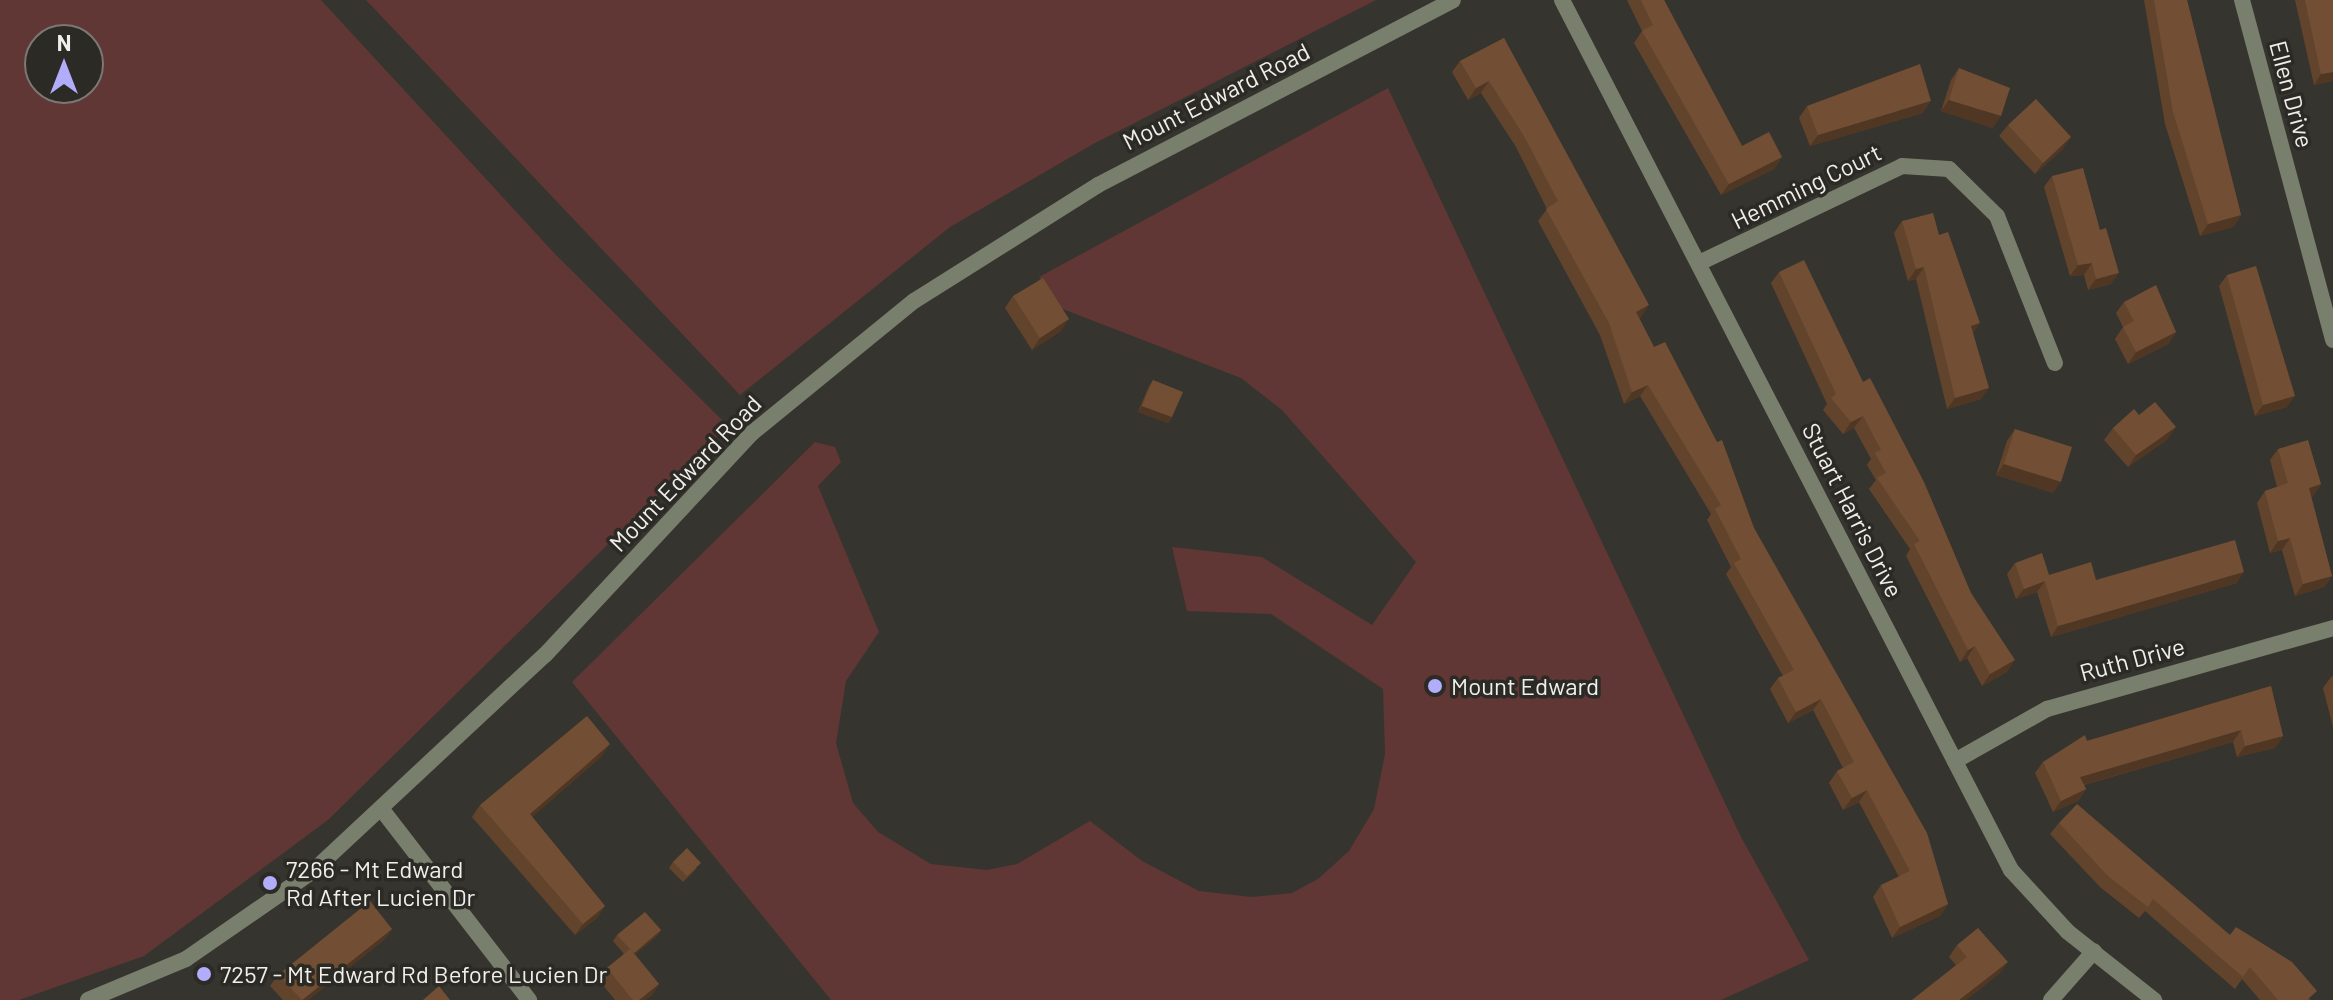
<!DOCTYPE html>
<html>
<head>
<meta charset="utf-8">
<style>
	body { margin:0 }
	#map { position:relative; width:2333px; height:1000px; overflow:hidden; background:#36342e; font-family:Barlow,sans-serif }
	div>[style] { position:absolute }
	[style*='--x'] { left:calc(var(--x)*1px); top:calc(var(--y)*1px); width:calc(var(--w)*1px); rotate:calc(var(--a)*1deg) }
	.green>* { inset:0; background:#603735 }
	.minor>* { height:16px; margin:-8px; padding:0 8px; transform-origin:8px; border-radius:8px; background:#797f6d }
	.tertiary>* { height:16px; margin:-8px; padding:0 8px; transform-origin:8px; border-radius:8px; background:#797f6d }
	.wall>* { inset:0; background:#62442d }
	.shaded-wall>* { inset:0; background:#503724 }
	.building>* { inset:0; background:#724f34 }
	.dots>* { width:22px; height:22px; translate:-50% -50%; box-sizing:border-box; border:4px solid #2b2a25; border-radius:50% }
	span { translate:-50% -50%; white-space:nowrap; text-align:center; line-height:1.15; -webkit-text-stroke:7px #2b2a25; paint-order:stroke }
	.street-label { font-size:24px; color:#f0efec }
	.poi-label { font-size:24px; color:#f0efec }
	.left { translate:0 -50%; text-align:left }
	.north { position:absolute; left:24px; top:24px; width:80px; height:80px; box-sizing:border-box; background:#2b2a25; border:2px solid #7a7975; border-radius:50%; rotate:0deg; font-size:22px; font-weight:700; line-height:32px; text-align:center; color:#f0efec }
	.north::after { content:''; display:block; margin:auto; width:28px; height:36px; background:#b1adfa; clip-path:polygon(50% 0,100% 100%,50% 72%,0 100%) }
</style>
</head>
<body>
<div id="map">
	<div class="green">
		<i style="clip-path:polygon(evenodd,0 0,321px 0,556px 255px,728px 426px,328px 820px,144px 956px,19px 1000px,0 1000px,0 0,40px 40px,88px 40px,88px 88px,40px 88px,40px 40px)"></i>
		<i style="clip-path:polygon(366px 0,1376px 0,1095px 143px,950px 227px,740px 395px)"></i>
		<i style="clip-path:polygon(1388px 88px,1740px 835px,1809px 960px,1721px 1000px,831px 1000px,572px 682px,806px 451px,815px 442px,835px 447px,841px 462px,818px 486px,879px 632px,846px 681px,836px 743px,853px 803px,878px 832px,931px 864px,987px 870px,1017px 864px,1090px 821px,1142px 861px,1199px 891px,1251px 897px,1292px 893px,1318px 879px,1349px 851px,1374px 809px,1385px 754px,1383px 689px,1271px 614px,1187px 611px,1172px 547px,1262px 557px,1372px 625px,1416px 562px,1282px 410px,1241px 378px,1055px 306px,1039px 277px)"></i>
	</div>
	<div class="minor">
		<i style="--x:1562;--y:0;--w:979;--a:62.7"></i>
		<i style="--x:2011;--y:870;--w:84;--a:47.4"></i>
		<i style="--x:2068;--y:932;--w:110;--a:38.3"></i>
		<i style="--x:2242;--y:0;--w:352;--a:75"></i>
		<i style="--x:1699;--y:263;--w:225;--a:-25.5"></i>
		<i style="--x:1902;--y:166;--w:47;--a:3.7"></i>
		<i style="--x:1949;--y:169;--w:67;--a:44.4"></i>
		<i style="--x:1997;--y:216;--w:158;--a:68.5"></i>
		<i style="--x:1955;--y:761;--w:106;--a:-29.5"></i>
		<i style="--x:2047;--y:709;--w:297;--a:-15.8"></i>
		<i style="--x:2051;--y:1000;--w:65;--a:-48.7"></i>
	</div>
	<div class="tertiary">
		<i style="--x:383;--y:811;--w:239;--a:52.3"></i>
		<i style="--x:88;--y:1000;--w:106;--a:-22.7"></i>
		<i style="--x:186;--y:959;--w:155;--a:-34.7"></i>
		<i style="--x:313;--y:871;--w:317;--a:-43"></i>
		<i style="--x:545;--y:655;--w:304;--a:-47"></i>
		<i style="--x:752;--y:433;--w:209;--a:-39.2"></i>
		<i style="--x:914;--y:301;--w:218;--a:-32.2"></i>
		<i style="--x:1098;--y:185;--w:400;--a:-27.5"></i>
	</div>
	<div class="wall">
		<i style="clip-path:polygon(1627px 0,1664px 0,1742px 146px,1782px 157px,1774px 169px,1721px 195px,1634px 43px,1642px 31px)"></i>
		<i style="clip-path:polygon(2144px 0,2187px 0,2241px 215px,2233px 227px,2200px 236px,2165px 124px)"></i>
		<i style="clip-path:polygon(2295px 0,2333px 0,2333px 81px,2314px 85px)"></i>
		<i style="clip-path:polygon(1504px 38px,1641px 317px,1639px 318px,1654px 347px,1754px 528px,1948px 904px,1940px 916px,1892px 938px,1873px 897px,1881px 885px,1899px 877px,1859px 802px,1843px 810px,1829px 783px,1837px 771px,1843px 768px,1813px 710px,1788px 723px,1770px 689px,1778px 678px,1783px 676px,1726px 574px,1731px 567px,1707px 520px,1711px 514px,1640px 396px,1624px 404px,1600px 335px,1538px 221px,1547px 209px,1516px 147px,1481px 93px,1468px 100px,1452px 72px,1460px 61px)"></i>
		<i style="clip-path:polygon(1959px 68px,1993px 128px,1941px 111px,1951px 80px)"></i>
		<i style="clip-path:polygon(1807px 106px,1923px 113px,1810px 146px,1799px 118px)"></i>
		<i style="clip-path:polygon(2008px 125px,2063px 149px,2035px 174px,1999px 136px)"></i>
		<i style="clip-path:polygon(2052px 176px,2111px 284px,2088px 290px,2084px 275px,2070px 276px,2044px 187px)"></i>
		<i style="clip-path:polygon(1902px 221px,1939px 235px,1973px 333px,1981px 399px,1947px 409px,1916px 279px,1908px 281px,1894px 233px)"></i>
		<i style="clip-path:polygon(1779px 272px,1863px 382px,1971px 593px,2007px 672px,1982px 686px,1967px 658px,1960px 662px,1906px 556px,1910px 549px,1869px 489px,1876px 480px,1867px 465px,1871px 459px,1854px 428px,1843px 434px,1823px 410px,1827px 404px,1771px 283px)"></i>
		<i style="clip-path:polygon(2227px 275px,2287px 407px,2255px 416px,2219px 286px)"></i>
		<i style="clip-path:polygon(1013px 296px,1061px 331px,1032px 350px,1005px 308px)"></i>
		<i style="clip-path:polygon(2124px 302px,2176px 332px,2168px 344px,2128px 364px,2115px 339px,2123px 327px,2116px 313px)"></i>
		<i style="clip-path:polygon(1153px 380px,1172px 417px,1168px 423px,1138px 412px,1149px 386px)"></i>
		<i style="clip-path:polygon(2139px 415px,2168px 439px,2128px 467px,2104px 440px,2113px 428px)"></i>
		<i style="clip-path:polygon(2015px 429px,2053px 493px,1996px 475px,2007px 441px)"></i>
		<i style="clip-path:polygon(2278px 449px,2321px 484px,2313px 496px,2311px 497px,2332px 576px,2324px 587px,2295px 596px,2282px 550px,2270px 553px,2257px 503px,2265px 491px,2277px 487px,2270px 460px)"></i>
		<i style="clip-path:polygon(2015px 563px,2049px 575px,2096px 580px,2237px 583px,2051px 637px,2037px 592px,2016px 599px,2007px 574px)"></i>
		<i style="clip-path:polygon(2333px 676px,2333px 727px,2323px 688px,2331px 677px)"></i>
		<i style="clip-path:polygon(2271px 686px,2283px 736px,2275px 748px,2237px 757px,2233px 742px,2084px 785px,2086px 789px,2078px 801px,2053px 812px,2035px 773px,2043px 762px,2087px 741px)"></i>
		<i style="clip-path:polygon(602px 756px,532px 817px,605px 906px,597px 918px,575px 935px,472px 817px,480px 805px)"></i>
		<i style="clip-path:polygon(2059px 823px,2230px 935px,2311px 1000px,2260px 1000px,2242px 979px,2235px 989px,2145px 911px,2139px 918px,2100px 887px,2050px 834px)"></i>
		<i style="clip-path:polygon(673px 862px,697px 868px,683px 882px,669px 868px)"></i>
		<i style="clip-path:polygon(392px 929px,384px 940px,308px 1000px,283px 1000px,270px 986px,278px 975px)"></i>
		<i style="clip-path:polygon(661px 930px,657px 936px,635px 954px,659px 984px,651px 996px,645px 1000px,615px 1000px,599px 980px,607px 968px,624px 954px,613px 941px,617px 935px)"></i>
		<i style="clip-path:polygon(1957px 945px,2000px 973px,1966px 1000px,1912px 1000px,1956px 965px,1949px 957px)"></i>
	</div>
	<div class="shaded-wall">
		<i style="clip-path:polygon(2333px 72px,2333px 81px,2314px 85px,2321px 74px)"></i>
		<i style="clip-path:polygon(1489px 81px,1481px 93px,1468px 100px,1476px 88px)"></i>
		<i style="clip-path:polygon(1949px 100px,2001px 116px,1993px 128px,1941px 111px)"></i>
		<i style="clip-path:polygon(1931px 101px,1923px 113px,1810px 146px,1818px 135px)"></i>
		<i style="clip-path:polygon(2071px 137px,2063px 149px,2035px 174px,2043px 163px)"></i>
		<i style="clip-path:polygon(1782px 157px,1774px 169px,1721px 195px,1729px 184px)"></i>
		<i style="clip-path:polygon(2241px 215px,2233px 227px,2200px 236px,2208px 224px)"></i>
		<i style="clip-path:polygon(2092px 263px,2084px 275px,2070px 276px,2078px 265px)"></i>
		<i style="clip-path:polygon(1924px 267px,1916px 279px,1908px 281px,1916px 269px)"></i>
		<i style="clip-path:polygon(2119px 273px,2111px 284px,2088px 290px,2096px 279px)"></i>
		<i style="clip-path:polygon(1649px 305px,1641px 317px,1628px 323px,1636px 312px)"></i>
		<i style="clip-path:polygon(1069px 319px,1061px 331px,1032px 350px,1040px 338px)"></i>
		<i style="clip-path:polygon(1980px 323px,1972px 335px,1971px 326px)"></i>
		<i style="clip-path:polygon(2176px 332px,2168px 344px,2128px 364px,2136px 352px)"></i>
		<i style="clip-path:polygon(1648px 385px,1640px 396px,1624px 404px,1632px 392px)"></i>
		<i style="clip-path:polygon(1989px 388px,1981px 399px,1947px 409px,1955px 398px)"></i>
		<i style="clip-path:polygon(2295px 396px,2287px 407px,2255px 416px,2263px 405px)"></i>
		<i style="clip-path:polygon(1142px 406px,1172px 417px,1168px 423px,1138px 412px)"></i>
		<i style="clip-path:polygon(1863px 416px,1854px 428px,1843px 434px,1851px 422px)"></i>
		<i style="clip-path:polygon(2176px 427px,2168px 439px,2128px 467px,2136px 455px)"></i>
		<i style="clip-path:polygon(2004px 464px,2061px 482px,2053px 493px,1996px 475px)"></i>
		<i style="clip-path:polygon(2321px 484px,2313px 496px,2301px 500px,2309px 488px)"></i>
		<i style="clip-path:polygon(2290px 538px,2282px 550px,2270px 553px,2278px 541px)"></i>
		<i style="clip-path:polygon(2244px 572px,2237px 583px,2051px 637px,2058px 626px)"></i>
		<i style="clip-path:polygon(2332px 576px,2324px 587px,2295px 596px,2303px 584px)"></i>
		<i style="clip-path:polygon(2045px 581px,2037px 592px,2016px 599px,2024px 589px)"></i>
		<i style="clip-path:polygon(1975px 646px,1967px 658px,1960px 662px,1968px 650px)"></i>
		<i style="clip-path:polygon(2015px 660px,2007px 672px,1982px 686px,1990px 674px)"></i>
		<i style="clip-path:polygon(1821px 699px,1813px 710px,1788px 723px,1796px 712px)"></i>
		<i style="clip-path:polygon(2241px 730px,2233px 742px,2072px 788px,2080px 777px)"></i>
		<i style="clip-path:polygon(2283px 736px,2275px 748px,2237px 757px,2245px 746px)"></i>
		<i style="clip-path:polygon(610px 744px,602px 756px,522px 826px,530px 814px)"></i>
		<i style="clip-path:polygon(2086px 789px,2078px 801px,2053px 812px,2061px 801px)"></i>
		<i style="clip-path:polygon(1867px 790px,1859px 802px,1843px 810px,1852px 798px)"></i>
		<i style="clip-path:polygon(1948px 904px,1940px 916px,1892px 938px,1900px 927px)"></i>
		<i style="clip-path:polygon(605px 906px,597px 918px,575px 935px,583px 924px)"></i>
		<i style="clip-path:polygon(392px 929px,384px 940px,308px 1000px,302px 1000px)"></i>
		<i style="clip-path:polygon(661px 930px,657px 936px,629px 960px,633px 954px)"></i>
		<i style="clip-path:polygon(2008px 962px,2000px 973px,1966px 1000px,1959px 1000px)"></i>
		<i style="clip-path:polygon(659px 984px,651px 996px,645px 1000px,639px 1000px)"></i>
	</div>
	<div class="building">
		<i style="clip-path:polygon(1641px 0,1664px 0,1742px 146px,1769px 132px,1782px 157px,1729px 184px,1642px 31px,1653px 25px)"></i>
		<i style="clip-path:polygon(2154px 0,2187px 0,2241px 215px,2208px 224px,2173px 112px)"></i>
		<i style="clip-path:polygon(2305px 0,2333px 0,2333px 72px,2321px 74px)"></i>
		<i style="clip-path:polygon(1504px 38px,1649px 305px,1636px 312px,1654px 347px,1665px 342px,1717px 442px,1722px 440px,1754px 528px,1927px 833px,1948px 904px,1900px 927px,1881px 885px,1910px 871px,1867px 790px,1852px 798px,1837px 771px,1854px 762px,1821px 699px,1796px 712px,1778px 678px,1794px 670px,1734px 563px,1741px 559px,1715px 509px,1721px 505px,1648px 385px,1632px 392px,1609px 323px,1546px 209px,1558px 201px,1524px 136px,1489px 81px,1476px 88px,1460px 61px)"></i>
		<i style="clip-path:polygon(1920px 64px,1931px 101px,1818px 135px,1807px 106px)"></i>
		<i style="clip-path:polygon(1959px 68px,2010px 88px,2001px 116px,1949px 100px)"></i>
		<i style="clip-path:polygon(2036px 99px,2071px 137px,2043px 163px,2008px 125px)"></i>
		<i style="clip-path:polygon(2083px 168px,2100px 230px,2106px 228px,2119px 273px,2096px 279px,2092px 263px,2078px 265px,2052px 176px)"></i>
		<i style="clip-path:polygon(1933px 213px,1939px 235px,1948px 232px,1980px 323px,1971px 326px,1989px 388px,1955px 398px,1924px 267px,1916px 269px,1902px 221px)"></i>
		<i style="clip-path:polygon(1804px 260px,1863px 382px,1870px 378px,1924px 482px,1971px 593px,2015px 660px,1990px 674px,1975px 646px,1968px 650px,1914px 544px,1920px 541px,1877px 478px,1886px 473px,1875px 453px,1881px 450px,1863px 416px,1851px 422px,1831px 398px,1836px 394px,1779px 272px)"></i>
		<i style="clip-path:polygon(2256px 266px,2295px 396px,2263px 405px,2227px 275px)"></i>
		<i style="clip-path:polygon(1043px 278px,1069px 319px,1040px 338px,1013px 296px)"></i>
		<i style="clip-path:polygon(2156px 285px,2176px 332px,2136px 352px,2123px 327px,2134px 321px,2124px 302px)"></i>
		<i style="clip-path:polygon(1153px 380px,1183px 392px,1172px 417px,1142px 406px)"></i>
		<i style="clip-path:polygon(2155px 402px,2176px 427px,2136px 455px,2113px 428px,2134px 409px,2139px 415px)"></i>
		<i style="clip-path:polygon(2015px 429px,2072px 447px,2061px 482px,2004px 464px)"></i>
		<i style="clip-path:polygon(2308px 440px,2321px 484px,2309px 488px,2332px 576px,2303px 584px,2290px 538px,2278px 541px,2265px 491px,2288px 483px,2278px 449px)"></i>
		<i style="clip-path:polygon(2235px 540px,2244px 572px,2058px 626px,2045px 581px,2024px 589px,2015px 563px,2042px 553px,2049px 575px,2091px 562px,2096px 580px)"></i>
		<i style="clip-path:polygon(2271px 686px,2283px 736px,2245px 746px,2241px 730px,2080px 777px,2086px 789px,2061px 801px,2043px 762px,2085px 735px,2087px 741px)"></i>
		<i style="clip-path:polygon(587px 716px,610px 744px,530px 814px,605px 906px,583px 924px,480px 805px)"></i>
		<i style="clip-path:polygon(2077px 804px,2230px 935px,2236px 927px,2292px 962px,2317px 991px,2307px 1000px,2278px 1000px,2250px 967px,2243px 977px,2153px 899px,2148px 907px,2108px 876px,2059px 823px)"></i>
		<i style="clip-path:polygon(687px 848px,701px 863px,687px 876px,673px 862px)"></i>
		<i style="clip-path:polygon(370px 901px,392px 929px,302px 1000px,278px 975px)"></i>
		<i style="clip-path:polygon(645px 912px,661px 930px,634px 953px,617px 935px)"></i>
		<i style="clip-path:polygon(1978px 928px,2008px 962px,1959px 1000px,1912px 1000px,1967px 957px,1957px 945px)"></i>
		<i style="clip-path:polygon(630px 949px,659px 984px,639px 1000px,633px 1000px,607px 968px)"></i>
		<i style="clip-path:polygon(439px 986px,450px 1000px,423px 1000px)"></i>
	</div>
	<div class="dots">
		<i style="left:1435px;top:686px;background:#b1adfa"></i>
		<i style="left:270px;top:883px;background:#b1adfa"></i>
		<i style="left:204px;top:974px;background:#b1adfa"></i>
	</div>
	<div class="street-label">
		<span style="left:2292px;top:94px;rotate:75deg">Ellen Drive</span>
		<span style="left:1216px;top:96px;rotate:-27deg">Mount Edward Road</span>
		<span style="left:1806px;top:186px;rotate:-26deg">Hemming Court</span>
		<span style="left:685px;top:473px;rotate:-46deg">Mount Edward Road</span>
		<span style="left:1853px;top:510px;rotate:63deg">Stuart Harris Drive</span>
		<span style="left:2132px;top:659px;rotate:-15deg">Ruth Drive</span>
	</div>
	<div class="poi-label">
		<span class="left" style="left:1451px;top:686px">Mount Edward</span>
		<span class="left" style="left:286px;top:883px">7266 - Mt Edward<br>Rd After Lucien Dr</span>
		<span class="left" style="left:220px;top:974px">7257 - Mt Edward Rd Before Lucien Dr</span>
	</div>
	<div class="north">N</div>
</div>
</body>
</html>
